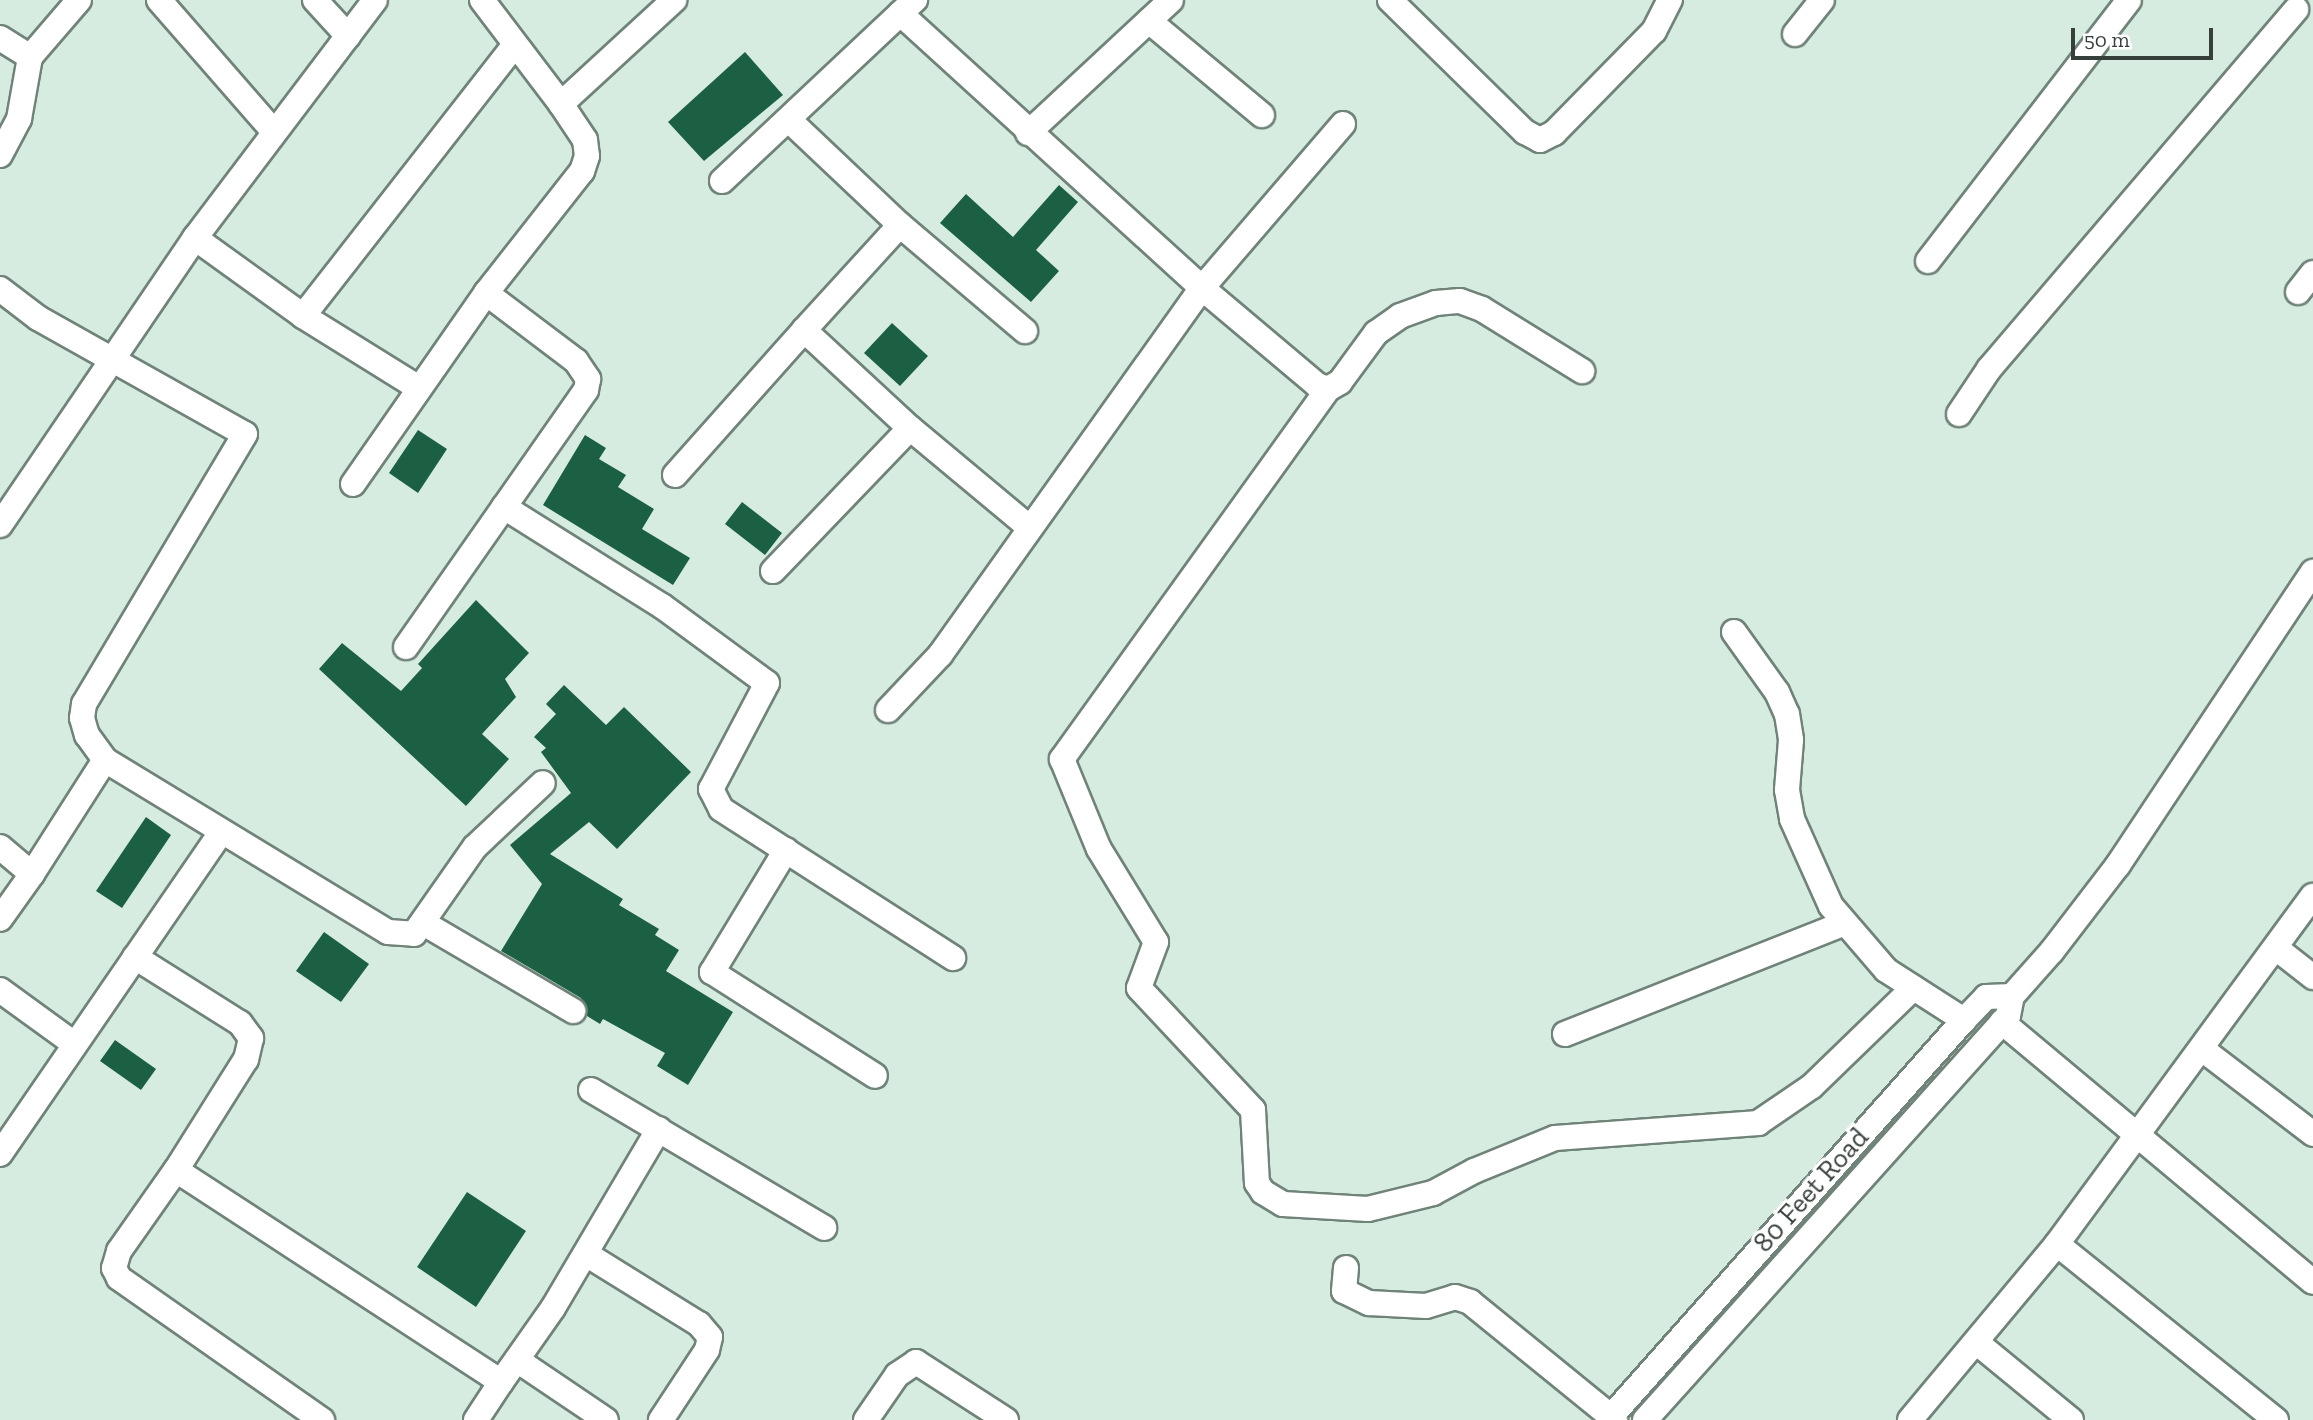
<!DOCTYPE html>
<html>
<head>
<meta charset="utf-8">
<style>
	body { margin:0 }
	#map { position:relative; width:2313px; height:1420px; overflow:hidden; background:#d7ece1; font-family:"Zilla Slab",serif }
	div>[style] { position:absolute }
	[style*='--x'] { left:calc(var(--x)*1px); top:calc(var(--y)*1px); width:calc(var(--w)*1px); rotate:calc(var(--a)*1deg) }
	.building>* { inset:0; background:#1c6044 }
	.roads { filter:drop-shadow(2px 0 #708379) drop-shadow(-2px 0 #708379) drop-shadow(0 2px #708379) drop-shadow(0 -2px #708379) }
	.minor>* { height:24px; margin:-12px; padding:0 12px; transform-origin:12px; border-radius:12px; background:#fff }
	span { translate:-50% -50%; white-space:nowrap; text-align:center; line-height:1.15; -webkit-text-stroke:7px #fff; paint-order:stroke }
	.street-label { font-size:28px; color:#363f3a }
	.scale { position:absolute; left:2071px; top:28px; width:142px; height:32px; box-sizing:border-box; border:4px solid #363f3a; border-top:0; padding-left:9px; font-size:21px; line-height:24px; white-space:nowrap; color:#363f3a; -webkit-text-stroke:5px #fff; paint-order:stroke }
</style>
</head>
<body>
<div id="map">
	<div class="building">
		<i style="clip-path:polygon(745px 52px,783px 95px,704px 161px,668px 122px)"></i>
		<i style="clip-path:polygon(1059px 185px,1078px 202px,1036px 250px,1059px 271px,1031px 302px,940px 223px,966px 194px,1013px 237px)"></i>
		<i style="clip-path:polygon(892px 323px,928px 356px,900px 386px,864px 353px)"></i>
		<i style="clip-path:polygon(418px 430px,447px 449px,418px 493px,389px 473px)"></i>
		<i style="clip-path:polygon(585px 435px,606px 448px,599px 459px,626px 475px,618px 487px,654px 509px,642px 529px,690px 558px,673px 585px,543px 505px)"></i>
		<i style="clip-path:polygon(742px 502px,782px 533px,765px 555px,725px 524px)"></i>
		<i style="clip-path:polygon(476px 600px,529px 653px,505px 679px,516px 697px,482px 734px,509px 759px,466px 806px,319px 669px,342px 643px,401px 691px,422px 668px,418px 664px)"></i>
		<i style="clip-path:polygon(564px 685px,606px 725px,624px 707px,691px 772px,617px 849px,589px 822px,550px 854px,623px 899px,619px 905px,659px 929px,655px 935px,679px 950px,666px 971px,733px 1012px,688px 1085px,657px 1066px,665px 1053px,603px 1019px,600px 1024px,587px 1016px,581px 998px,501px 951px,542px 884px,510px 845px,571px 793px,541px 752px,546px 748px,534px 737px,556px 714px,546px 704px)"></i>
		<i style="clip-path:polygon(146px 817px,171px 835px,122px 908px,96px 891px)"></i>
		<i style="clip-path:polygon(324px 932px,369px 964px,341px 1002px,296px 971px)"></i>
		<i style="clip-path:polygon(115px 1040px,156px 1069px,141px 1090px,100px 1061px)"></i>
		<i style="clip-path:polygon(467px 1192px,526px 1231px,476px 1307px,417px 1267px)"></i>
	</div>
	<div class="roads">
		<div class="minor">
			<i style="--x:159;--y:0;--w:175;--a:48.9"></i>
			<i style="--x:315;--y:0;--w:49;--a:47.5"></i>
			<i style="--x:482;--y:0;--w:131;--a:52.8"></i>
			<i style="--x:561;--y:104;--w:43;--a:56.3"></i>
			<i style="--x:585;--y:140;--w:16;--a:83"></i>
			<i style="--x:587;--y:156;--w:16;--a:108"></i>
			<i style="--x:582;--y:171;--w:155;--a:128.2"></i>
			<i style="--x:486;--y:293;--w:113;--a:37.1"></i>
			<i style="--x:576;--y:361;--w:22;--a:56"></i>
			<i style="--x:588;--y:379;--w:11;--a:100"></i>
			<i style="--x:586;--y:390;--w:143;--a:125"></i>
			<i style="--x:504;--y:507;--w:186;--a:32.1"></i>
			<i style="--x:662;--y:606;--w:130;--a:36.3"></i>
			<i style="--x:767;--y:683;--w:120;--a:117.8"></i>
			<i style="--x:711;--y:789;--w:22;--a:63"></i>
			<i style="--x:721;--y:809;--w:276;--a:32.7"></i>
			<i style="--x:1390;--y:0;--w:189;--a:44.4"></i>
			<i style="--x:1525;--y:132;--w:17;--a:28"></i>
			<i style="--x:1540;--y:140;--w:16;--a:-27"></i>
			<i style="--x:1554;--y:133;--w:143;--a:-45.6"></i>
			<i style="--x:1654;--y:31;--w:35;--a:-63"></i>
			<i style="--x:1149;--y:21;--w:147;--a:39.8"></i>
			<i style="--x:1795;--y:34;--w:43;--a:-51.5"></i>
			<i style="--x:0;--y:38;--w:36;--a:32"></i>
			<i style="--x:561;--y:104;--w:154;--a:-42.6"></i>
			<i style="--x:789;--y:120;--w:153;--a:43.4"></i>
			<i style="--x:900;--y:225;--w:142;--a:132.4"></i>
			<i style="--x:804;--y:330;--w:144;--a:42.8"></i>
			<i style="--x:910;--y:428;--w:156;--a:39.8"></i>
			<i style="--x:1343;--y:124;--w:216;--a:130.7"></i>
			<i style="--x:1202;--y:288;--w:150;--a:40.1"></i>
			<i style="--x:1317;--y:385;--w:12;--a:20"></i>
			<i style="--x:1328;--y:389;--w:14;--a:-30"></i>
			<i style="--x:1340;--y:382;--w:61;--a:-53.7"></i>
			<i style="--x:1376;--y:333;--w:29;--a:-35"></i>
			<i style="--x:1400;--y:316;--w:38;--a:-20"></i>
			<i style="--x:1436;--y:303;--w:24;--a:-5"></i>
			<i style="--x:1460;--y:301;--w:23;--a:20"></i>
			<i style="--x:1482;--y:309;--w:118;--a:31.8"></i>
			<i style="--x:1028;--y:133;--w:195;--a:-42.9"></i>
			<i style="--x:0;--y:155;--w:41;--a:-62.2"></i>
			<i style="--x:19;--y:119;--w:63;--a:-79.9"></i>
			<i style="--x:30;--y:57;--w:75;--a:-49.3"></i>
			<i style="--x:722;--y:181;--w:265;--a:-43.2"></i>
			<i style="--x:900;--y:225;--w:164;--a:40.3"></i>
			<i style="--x:195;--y:238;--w:133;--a:35.8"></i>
			<i style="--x:303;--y:316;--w:134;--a:31.9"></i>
			<i style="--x:1928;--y:261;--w:329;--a:-52.4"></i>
			<i style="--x:0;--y:289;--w:48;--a:37.3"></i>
			<i style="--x:38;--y:318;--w:237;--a:29.3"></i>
			<i style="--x:245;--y:434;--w:314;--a:120.8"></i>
			<i style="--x:84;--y:704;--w:14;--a:98"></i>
			<i style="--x:82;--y:718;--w:18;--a:74"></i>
			<i style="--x:87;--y:735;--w:31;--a:54"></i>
			<i style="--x:2298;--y:292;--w:24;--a:-52"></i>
			<i style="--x:303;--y:316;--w:344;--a:-52"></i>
			<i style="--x:1328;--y:389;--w:456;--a:125.7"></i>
			<i style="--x:1062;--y:759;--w:97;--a:67.7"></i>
			<i style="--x:1099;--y:849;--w:109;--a:58.5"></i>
			<i style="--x:1156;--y:942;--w:49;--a:110.3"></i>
			<i style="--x:1139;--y:988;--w:167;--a:46.9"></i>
			<i style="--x:1253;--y:1110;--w:73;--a:86.9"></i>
			<i style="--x:1257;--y:1183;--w:11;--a:56"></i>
			<i style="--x:1263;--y:1192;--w:23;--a:31"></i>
			<i style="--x:1283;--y:1204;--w:85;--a:3.4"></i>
			<i style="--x:1368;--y:1209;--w:67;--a:-13.8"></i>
			<i style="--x:1433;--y:1193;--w:47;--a:-28.2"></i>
			<i style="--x:1474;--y:1171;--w:87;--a:-22.2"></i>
			<i style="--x:1555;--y:1138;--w:204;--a:-4.2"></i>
			<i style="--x:1758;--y:1123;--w:65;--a:-34.4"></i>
			<i style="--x:1812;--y:1086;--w:141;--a:-44.1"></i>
			<i style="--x:1959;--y:414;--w:54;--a:-56.3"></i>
			<i style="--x:1989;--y:369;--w:473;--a:-49.5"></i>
			<i style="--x:675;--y:475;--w:194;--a:-48.3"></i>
			<i style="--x:353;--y:484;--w:233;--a:-55.1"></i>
			<i style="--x:0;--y:525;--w:347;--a:-55.8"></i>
			<i style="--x:195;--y:238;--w:298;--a:-52.9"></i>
			<i style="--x:773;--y:571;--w:198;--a:-46.2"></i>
			<i style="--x:1734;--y:632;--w:74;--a:54.4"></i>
			<i style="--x:1777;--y:692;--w:24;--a:66"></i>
			<i style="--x:1787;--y:714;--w:26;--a:81"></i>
			<i style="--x:1791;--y:740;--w:50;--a:94.6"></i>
			<i style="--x:1787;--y:790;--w:29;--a:80"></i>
			<i style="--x:1792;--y:819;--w:95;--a:65.9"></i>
			<i style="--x:1831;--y:906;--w:84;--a:49.3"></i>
			<i style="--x:1886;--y:970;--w:93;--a:32.7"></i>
			<i style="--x:406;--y:647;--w:171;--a:-55"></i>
			<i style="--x:888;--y:710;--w:76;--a:-46.6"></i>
			<i style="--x:940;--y:655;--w:451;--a:-54.5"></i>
			<i style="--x:1202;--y:288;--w:408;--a:-137.7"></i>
			<i style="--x:0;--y:847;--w:42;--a:40.2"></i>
			<i style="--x:32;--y:874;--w:55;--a:125.4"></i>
			<i style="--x:786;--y:850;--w:143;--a:121.2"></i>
			<i style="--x:712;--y:972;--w:193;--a:32.5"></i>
			<i style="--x:32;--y:874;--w:135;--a:-57.4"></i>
			<i style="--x:105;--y:760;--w:331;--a:31.3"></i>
			<i style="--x:388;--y:932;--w:26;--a:4"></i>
			<i style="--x:414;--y:934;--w:106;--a:-55"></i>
			<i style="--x:475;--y:847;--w:93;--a:-43.3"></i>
			<i style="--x:425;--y:924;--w:172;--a:30.4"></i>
			<i style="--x:2276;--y:948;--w:47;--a:38.1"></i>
			<i style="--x:135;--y:957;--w:124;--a:32.2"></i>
			<i style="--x:240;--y:1023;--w:19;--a:54"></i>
			<i style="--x:251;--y:1038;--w:22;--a:103"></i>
			<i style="--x:246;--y:1059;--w:131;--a:122.2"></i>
			<i style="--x:176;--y:1170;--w:388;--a:33.1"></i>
			<i style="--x:501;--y:1382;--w:90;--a:-54.9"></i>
			<i style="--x:553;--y:1308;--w:208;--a:-59.4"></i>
			<i style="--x:0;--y:990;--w:90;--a:36"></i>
			<i style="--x:2002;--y:1022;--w:405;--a:39.9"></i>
			<i style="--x:1565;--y:1034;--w:301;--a:-21.6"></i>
			<i style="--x:2202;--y:1049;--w:140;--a:37.4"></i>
			<i style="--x:591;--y:1090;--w:271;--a:30.6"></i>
			<i style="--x:0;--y:1154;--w:388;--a:-55.5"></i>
			<i style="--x:176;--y:1170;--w:99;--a:125.1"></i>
			<i style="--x:119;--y:1251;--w:18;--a:106"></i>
			<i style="--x:114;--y:1268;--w:11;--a:63"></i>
			<i style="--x:119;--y:1278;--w:248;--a:35"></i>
			<i style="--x:2057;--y:1244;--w:281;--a:38.8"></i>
			<i style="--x:586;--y:1254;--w:133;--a:31.8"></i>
			<i style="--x:699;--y:1324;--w:17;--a:50"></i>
			<i style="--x:710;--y:1337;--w:13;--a:103"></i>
			<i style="--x:707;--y:1350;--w:84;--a:123.3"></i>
			<i style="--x:1346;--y:1268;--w:23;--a:95"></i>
			<i style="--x:1344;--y:1291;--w:28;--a:26"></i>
			<i style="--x:1369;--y:1303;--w:57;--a:3"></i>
			<i style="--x:1426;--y:1306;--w:30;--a:-17"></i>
			<i style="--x:1455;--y:1297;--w:16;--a:18"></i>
			<i style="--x:1470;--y:1302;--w:187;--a:39.1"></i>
			<i style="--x:1976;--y:1342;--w:123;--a:39.4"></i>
			<i style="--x:517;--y:1360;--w:107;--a:34"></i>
			<i style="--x:476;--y:1420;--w:45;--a:-56.7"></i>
			<i style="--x:866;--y:1420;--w:55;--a:-55.4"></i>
			<i style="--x:897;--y:1375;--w:23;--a:-34"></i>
			<i style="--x:916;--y:1362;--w:107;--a:32.8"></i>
			<i style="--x:1608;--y:1420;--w:535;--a:-48.33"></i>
			<i style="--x:1964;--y:1020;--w:32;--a:-46"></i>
			<i style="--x:1986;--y:997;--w:26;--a:-2"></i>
			<i style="--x:2012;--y:996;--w:60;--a:-48.4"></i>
			<i style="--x:2052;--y:951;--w:108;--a:-52.5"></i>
			<i style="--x:2118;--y:865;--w:352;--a:-56.4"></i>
			<i style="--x:1645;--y:1420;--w:543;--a:-48.06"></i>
			<i style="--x:2008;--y:1016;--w:20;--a:-79"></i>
			<i style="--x:1910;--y:1420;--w:229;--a:-50.1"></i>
			<i style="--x:2057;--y:1244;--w:432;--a:-53.7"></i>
		</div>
	</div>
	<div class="street-label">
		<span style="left:1811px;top:1190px;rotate:-48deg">80 Feet Road</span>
	</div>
	<div class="scale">50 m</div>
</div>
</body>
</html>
